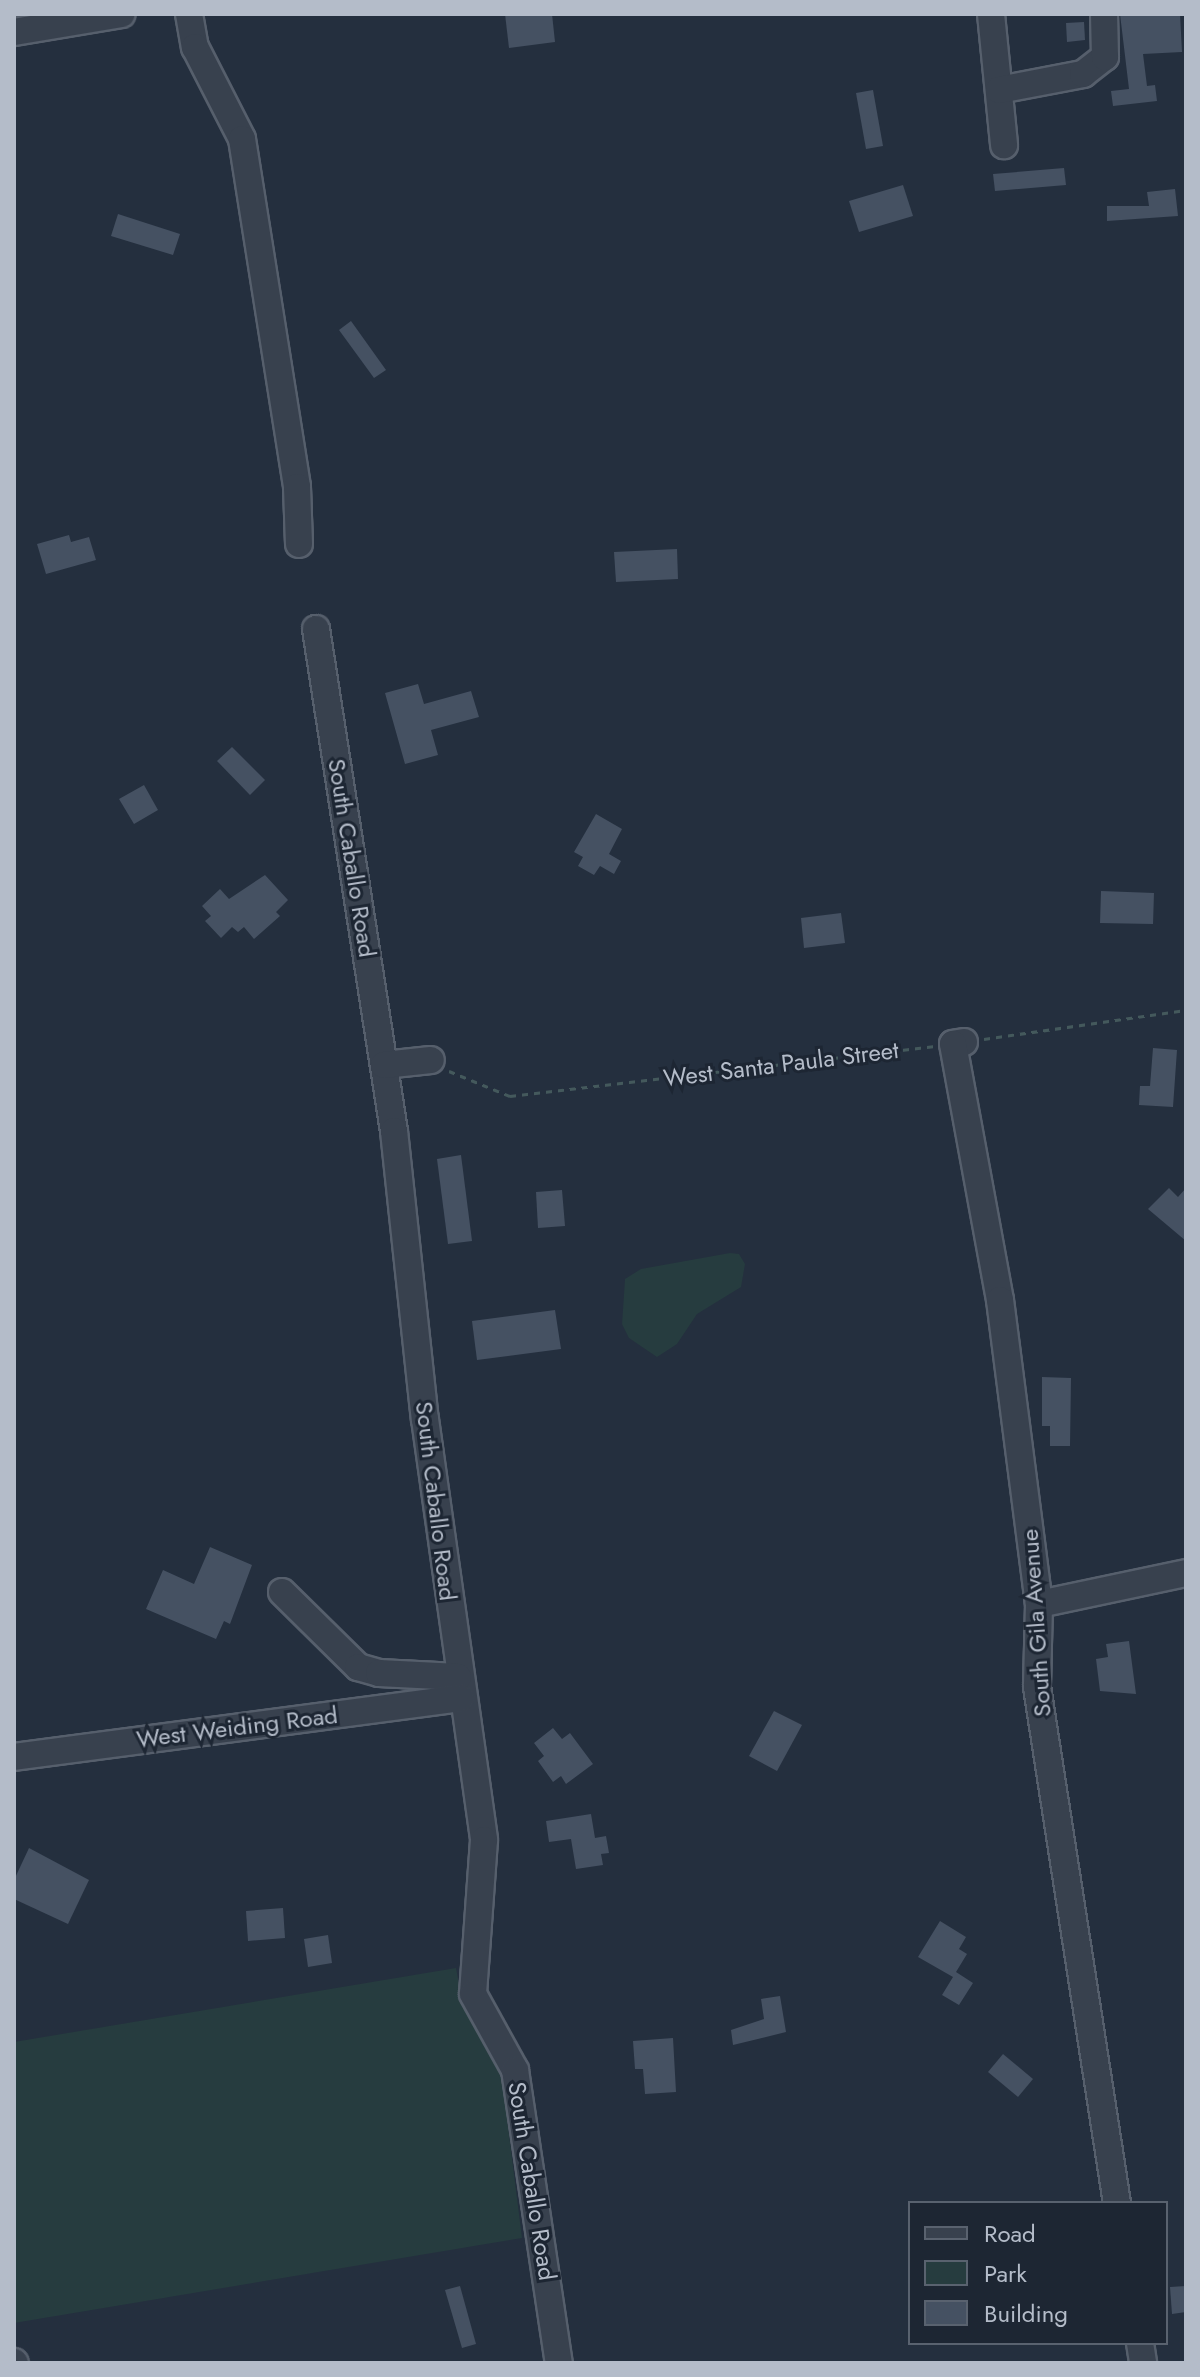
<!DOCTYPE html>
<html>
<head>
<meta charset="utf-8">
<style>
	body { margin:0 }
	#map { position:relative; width:1200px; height:2377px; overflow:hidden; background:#242f3e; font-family:Jost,sans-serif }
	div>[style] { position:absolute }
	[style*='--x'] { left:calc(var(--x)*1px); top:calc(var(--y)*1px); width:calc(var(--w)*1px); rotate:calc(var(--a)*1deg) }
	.green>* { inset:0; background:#263c3f }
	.building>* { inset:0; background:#455162 }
	.path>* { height:3px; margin-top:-1.5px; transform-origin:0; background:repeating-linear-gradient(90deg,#44595c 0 6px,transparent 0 12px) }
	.roads { filter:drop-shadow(2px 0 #565f6c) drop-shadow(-2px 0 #565f6c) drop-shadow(0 2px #565f6c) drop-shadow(0 -2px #565f6c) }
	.minor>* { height:26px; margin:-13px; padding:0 13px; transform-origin:13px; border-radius:13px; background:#38414e }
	span { translate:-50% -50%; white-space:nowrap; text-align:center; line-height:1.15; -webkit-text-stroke:6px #1d2633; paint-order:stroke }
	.street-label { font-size:24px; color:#b4bcc9 }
	.frame { position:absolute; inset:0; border:16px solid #b4bcc9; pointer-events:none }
	.legend { position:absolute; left:908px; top:2201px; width:260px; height:144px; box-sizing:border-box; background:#1d2633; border:2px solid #59626f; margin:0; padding:10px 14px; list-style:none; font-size:24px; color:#b4bcc9 }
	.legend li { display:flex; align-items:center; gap:16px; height:40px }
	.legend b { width:40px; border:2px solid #59626f }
</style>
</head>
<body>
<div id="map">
	<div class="green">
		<i style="clip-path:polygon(730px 1253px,739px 1254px,745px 1264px,741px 1287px,697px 1314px,677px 1344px,657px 1357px,629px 1338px,622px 1324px,625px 1279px,641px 1269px)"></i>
		<i style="clip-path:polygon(456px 1968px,461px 1994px,501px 2071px,522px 2238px,14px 2323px,14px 2042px)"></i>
	</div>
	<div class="building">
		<i style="clip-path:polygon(505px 14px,552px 14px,555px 42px,509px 48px)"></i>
		<i style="clip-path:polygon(1120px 14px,1180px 14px,1182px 52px,1143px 54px,1147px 86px,1155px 85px,1157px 101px,1113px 106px,1111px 91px,1129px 89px)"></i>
		<i style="clip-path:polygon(1084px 22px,1085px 40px,1067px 42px,1066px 23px)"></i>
		<i style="clip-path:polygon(873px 90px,883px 146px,866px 149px,856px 93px)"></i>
		<i style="clip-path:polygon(1064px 168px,1066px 185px,995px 191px,993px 174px)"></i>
		<i style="clip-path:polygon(903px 185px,913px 216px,859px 232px,849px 201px)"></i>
		<i style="clip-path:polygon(1175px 189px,1178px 216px,1107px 221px,1107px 206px,1149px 206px,1147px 192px)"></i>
		<i style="clip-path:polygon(118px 214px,180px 234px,173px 255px,111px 236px)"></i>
		<i style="clip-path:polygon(351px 321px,386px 370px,374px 378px,339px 330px)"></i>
		<i style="clip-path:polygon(69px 535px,71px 542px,89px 537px,96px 560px,46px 574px,37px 544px)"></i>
		<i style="clip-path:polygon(677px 549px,678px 579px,616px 582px,614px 552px)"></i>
		<i style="clip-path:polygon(418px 684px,424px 704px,471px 691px,479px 717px,431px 730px,438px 755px,405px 764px,385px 693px)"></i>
		<i style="clip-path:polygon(232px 747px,265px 780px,250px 795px,217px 761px)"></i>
		<i style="clip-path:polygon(144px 785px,158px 810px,134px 824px,119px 799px)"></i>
		<i style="clip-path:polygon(596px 814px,622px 829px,609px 854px,621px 861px,614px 874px,600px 866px,594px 875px,578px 866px,583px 857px,574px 852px)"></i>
		<i style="clip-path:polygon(265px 875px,288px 900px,276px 912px,280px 916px,254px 939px,244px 927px,238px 932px,232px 927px,221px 938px,205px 921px,211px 916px,202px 906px,220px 889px,229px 899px)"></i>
		<i style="clip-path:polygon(1101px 891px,1154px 893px,1153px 924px,1100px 923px)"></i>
		<i style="clip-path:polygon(841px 913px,845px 943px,804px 948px,801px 918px)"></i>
		<i style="clip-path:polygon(1153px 1048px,1177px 1050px,1173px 1107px,1139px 1105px,1140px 1086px,1150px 1086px)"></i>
		<i style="clip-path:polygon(461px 1155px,472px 1241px,448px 1244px,437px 1159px)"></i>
		<i style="clip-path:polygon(1169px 1188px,1178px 1197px,1186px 1188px,1186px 1241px,1148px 1209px)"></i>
		<i style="clip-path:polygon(562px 1190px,565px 1226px,538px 1228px,536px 1192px)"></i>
		<i style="clip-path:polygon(555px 1310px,561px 1349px,477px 1360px,472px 1321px)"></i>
		<i style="clip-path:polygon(1042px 1377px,1071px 1378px,1070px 1446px,1050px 1446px,1050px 1426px,1042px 1426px)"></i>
		<i style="clip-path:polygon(210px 1547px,252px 1565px,230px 1624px,224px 1621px,216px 1639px,146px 1609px,163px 1570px,194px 1584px)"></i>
		<i style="clip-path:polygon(1129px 1641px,1136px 1694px,1100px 1691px,1096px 1659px,1108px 1657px,1106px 1644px)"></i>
		<i style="clip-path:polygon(774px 1711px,802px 1725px,777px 1771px,749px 1756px)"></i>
		<i style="clip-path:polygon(553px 1728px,562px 1739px,570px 1733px,593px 1764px,566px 1784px,561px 1776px,553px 1782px,538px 1761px,544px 1756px,534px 1743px)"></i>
		<i style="clip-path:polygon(591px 1814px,595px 1838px,606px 1836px,609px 1853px,601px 1854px,603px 1865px,576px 1869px,571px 1839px,549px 1842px,546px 1821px)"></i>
		<i style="clip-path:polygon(29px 1848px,89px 1880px,68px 1924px,14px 1899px,14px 1880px)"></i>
		<i style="clip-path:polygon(283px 1908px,285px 1938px,248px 1941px,246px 1911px)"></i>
		<i style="clip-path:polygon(940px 1921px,966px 1937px,959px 1949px,967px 1954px,956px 1972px,973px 1983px,959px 2005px,942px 1995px,953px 1977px,918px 1957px)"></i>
		<i style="clip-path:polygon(328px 1935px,332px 1963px,308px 1967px,304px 1939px)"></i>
		<i style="clip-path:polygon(780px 1996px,786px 2032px,733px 2045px,731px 2030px,764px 2019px,761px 1999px)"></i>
		<i style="clip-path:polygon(673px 2038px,676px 2092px,645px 2094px,643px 2069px,635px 2069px,633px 2041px)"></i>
		<i style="clip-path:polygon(1003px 2054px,1033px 2079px,1018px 2097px,988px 2072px)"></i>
		<i style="clip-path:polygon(460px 2286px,476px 2344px,462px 2348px,445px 2290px)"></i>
		<i style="clip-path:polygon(1186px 2286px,1186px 2312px,1172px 2314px,1170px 2287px)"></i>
	</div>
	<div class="path">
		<i style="--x:984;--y:1039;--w:204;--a:-8.2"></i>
		<i style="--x:449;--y:1071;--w:66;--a:22.3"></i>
		<i style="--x:510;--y:1096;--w:426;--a:-6.7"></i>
	</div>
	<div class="roads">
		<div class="minor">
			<i style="--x:189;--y:14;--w:34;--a:80"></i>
			<i style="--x:195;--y:47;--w:103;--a:62.9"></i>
			<i style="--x:242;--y:139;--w:352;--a:81"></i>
			<i style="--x:297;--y:487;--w:57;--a:88"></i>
			<i style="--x:991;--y:14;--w:132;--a:84.3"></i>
			<i style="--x:14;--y:32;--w:109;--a:-9.5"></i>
			<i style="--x:999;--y:90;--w:86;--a:-10.8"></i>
			<i style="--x:1083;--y:74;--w:28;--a:-38"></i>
			<i style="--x:1105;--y:57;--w:43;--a:-91.3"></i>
			<i style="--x:316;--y:629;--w:508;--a:81.17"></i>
			<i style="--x:394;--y:1131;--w:290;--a:83.9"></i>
			<i style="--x:425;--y:1419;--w:425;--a:82"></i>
			<i style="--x:484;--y:1840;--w:154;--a:94.1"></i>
			<i style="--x:473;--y:1994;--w:87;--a:61.1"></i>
			<i style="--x:515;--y:2070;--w:296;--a:81.5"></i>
			<i style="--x:964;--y:1042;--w:11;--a:170"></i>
			<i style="--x:953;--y:1044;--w:260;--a:79.6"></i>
			<i style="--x:1000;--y:1300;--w:306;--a:82.7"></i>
			<i style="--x:1039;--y:1604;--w:83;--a:91.4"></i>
			<i style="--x:1037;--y:1687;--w:522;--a:81.19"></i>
			<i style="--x:384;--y:1065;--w:47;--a:-6.1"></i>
			<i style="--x:282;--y:1592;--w:107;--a:44.6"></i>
			<i style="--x:358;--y:1667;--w:22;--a:16"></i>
			<i style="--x:379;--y:1673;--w:79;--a:2.9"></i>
			<i style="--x:1039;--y:1604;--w:150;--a:-11.9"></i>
			<i style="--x:14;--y:1757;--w:451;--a:-7.5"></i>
			<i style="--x:1140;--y:2343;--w:20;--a:81"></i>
			<i style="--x:14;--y:2362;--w:1;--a:45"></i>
		</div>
	</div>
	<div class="street-label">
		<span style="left:352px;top:858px;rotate:81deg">South Caballo Road</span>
		<span style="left:781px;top:1064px;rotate:-7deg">West Santa Paula Street</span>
		<span style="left:436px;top:1501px;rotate:83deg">South Caballo Road</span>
		<span style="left:1036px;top:1623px;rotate:-94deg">South Gila Avenue</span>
		<span style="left:237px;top:1727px;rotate:-7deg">West Weiding Road</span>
		<span style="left:532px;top:2181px;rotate:81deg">South Caballo Road</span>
	</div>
	<div class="frame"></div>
	<ul class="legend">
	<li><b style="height:10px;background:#38414e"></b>Road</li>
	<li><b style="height:22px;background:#263c3f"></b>Park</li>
	<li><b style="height:22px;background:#455162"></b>Building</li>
	</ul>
</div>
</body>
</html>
